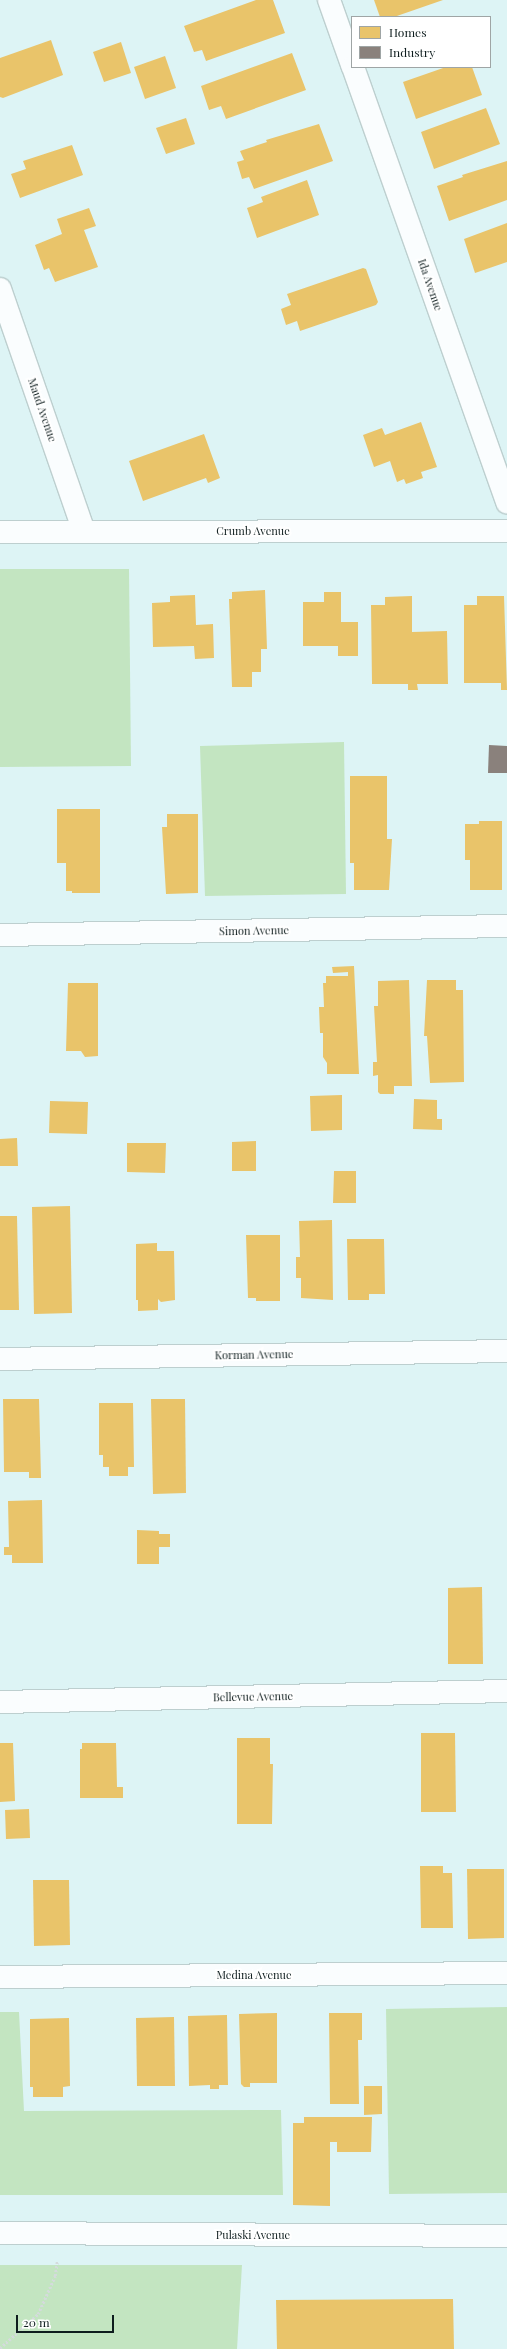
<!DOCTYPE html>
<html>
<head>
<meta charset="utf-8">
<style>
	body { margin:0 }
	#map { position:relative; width:507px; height:2349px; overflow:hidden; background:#ddf4f5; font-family:"Playfair Display",serif }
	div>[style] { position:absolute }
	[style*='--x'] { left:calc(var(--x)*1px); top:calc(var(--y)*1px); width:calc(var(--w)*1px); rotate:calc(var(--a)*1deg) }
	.green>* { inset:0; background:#c3e5c1 }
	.homes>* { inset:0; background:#e9c46a }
	.industry>* { inset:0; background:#8a817c }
	.path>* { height:2.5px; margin-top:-1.25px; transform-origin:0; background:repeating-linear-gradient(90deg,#d4dbdc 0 2px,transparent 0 4px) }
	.roads { filter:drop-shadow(1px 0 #bdcfcf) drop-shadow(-1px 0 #bdcfcf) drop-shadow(0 1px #bdcfcf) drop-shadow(0 -1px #bdcfcf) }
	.minor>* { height:22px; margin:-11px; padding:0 11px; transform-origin:11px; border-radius:11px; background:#fafdfe }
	span { translate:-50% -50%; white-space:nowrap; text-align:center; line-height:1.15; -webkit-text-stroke:4px #fff; paint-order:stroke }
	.street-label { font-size:11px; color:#0e1d1e }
	.legend { position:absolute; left:351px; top:16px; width:140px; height:52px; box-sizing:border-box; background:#fff; border:1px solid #9fa5a5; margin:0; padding:5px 7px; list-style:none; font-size:12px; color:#0e1d1e }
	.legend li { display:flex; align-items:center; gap:8px; height:20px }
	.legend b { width:20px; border:1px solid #9fa5a5 }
	.scale { position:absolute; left:16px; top:2315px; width:98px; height:18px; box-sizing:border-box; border:2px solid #0e1d1e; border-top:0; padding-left:5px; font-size:12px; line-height:14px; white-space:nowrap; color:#0e1d1e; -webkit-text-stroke:3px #fff; paint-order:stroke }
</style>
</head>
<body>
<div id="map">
	<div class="green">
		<i style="clip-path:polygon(0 569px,129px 569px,131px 766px,0 767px)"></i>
		<i style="clip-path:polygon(344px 742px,346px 894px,205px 896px,200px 746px)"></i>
		<i style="clip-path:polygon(507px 2007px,507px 2193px,389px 2194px,386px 2009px)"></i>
		<i style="clip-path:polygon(0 2012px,19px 2012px,24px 2111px,281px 2110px,283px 2195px,0 2195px)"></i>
		<i style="clip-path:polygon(0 2265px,242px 2265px,237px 2349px,0 2349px)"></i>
	</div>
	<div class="homes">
		<i style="clip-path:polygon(256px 0,273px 0,285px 33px,206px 61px,202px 50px,194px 52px,184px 26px)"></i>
		<i style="clip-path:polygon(374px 0,443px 0,394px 17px,380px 17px)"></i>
		<i style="clip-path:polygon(51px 40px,63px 75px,3px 98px,0 97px,0 58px)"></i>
		<i style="clip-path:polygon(121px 42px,131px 73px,104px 82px,93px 52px)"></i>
		<i style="clip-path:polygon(292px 53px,306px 90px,226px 119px,221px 106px,209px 110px,201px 86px)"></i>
		<i style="clip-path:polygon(165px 56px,176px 88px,145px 99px,134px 67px)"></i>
		<i style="clip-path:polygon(446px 67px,472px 67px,482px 95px,416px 119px,403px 82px)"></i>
		<i style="clip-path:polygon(486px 108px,500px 144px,434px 169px,421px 132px)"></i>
		<i style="clip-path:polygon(186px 118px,195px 144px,166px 154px,156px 128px)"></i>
		<i style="clip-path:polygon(319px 124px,333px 161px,254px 189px,249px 177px,242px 179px,237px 162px,244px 160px,240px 151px,267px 142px,266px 140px)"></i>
		<i style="clip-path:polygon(72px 145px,83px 175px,20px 198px,11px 174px,26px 169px,23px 161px)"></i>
		<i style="clip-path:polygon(507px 161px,507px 200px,449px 221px,437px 186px,463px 177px,462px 175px)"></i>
		<i style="clip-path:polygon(307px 180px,319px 215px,257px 238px,247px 208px,263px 202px,261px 197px)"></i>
		<i style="clip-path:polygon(89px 208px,96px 226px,84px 230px,98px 267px,55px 282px,49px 268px,44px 270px,35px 245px,62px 234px,57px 219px)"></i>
		<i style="clip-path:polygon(507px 223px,507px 262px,475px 273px,464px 239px)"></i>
		<i style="clip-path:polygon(363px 268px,366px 269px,378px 302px,376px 305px,300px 331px,297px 321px,286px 325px,281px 309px,291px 305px,287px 294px)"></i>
		<i style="clip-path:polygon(421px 422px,437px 467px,421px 472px,423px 478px,406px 484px,404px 479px,397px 482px,390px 461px,374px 467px,363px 435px,382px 428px,385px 435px)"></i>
		<i style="clip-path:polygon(204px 434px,220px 478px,208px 483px,206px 478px,143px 501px,129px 461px)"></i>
		<i style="clip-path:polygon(265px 590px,267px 649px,261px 649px,261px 672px,252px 672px,252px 687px,232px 687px,229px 599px,232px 599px,232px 592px)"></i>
		<i style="clip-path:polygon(324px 592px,341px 592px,341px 622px,358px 622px,358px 656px,338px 656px,338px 646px,303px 646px,303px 602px,324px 602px)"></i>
		<i style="clip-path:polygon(195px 595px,196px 625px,213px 624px,214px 658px,195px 659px,194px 646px,153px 647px,152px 603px,170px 602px,170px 596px)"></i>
		<i style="clip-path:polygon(412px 596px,412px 632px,447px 631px,448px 684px,417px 684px,418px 690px,408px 690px,408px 684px,372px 684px,371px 605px,385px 605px,385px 597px)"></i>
		<i style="clip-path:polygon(477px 596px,504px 596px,507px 690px,501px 690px,501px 683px,464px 683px,464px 605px,477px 605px)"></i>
		<i style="clip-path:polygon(350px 776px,387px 776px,387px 839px,392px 839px,389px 890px,354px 890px,354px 863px,350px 863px)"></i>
		<i style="clip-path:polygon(57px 809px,100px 809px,100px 893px,72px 893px,72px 891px,66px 891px,66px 863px,57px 863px)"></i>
		<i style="clip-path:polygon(167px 814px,198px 814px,198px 893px,166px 894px,162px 827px,167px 827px)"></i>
		<i style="clip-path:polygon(479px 821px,502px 821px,502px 890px,470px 890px,470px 860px,465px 860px,465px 824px,479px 824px)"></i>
		<i style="clip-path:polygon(354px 966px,359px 1074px,327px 1074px,327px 1063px,323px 1057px,323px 1033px,320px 1033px,319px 1007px,324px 1007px,323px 983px,326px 983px,326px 976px,348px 976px,348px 972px,333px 973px,332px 967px)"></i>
		<i style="clip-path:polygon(409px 980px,412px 1086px,394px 1086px,394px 1094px,380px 1094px,378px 1092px,378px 1075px,373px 1076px,373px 1062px,377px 1062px,374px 1006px,378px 1006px,378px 981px)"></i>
		<i style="clip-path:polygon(427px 980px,456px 980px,456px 990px,463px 990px,464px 1082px,430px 1083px,427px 1036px,424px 1036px)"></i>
		<i style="clip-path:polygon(68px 983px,98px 983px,98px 1056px,85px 1057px,81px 1051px,66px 1051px)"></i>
		<i style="clip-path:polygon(342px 1095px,342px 1130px,311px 1131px,310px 1096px)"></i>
		<i style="clip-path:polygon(414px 1099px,437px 1100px,437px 1119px,442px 1119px,442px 1130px,413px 1129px)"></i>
		<i style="clip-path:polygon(50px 1101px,88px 1102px,87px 1134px,49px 1133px)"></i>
		<i style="clip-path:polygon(17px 1138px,18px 1166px,0 1166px,0 1139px)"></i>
		<i style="clip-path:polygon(256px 1141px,256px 1171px,232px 1171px,232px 1142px)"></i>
		<i style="clip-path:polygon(127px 1143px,166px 1143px,165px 1173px,127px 1172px)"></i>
		<i style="clip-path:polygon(334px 1171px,356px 1171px,356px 1203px,333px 1203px)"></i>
		<i style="clip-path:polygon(70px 1206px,72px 1313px,34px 1314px,32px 1207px)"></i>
		<i style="clip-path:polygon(0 1216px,17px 1216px,19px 1310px,0 1310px)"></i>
		<i style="clip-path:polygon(332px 1220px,333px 1300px,301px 1298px,301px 1278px,296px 1278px,296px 1257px,300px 1257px,299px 1221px)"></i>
		<i style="clip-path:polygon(246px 1235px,280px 1235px,280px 1301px,256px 1301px,256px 1298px,248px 1298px)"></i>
		<i style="clip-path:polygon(347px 1239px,384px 1239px,385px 1294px,369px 1294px,369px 1300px,348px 1300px)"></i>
		<i style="clip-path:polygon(157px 1243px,157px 1251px,174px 1251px,175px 1300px,161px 1302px,158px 1299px,158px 1310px,138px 1311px,138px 1300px,136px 1300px,136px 1244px)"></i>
		<i style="clip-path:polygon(3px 1399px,39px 1399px,41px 1478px,29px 1478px,29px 1472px,4px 1472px)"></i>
		<i style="clip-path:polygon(151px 1399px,185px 1399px,186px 1493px,153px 1494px)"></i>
		<i style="clip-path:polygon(99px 1403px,133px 1403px,134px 1467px,128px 1467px,128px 1476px,109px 1476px,109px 1467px,103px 1467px,103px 1455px,99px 1455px)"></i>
		<i style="clip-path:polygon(42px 1500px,43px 1563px,12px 1563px,12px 1555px,4px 1555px,4px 1547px,9px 1547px,8px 1501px)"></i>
		<i style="clip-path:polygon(137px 1530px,159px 1531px,159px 1534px,170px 1534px,170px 1547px,159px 1547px,159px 1564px,137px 1564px)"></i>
		<i style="clip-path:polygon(482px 1587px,483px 1664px,448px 1664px,448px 1588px)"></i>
		<i style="clip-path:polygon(421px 1733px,455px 1733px,456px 1812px,421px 1812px)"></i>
		<i style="clip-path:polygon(237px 1738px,270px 1738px,270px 1764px,273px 1764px,272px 1824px,237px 1824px)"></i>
		<i style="clip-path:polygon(0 1743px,13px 1743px,15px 1801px,0 1802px)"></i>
		<i style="clip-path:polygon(82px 1743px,116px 1743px,117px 1787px,123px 1787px,123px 1798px,80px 1798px,80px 1749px,82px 1749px)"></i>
		<i style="clip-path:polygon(29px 1809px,30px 1838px,6px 1839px,5px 1810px)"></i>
		<i style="clip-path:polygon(420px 1866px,443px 1866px,443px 1873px,452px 1873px,453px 1928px,421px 1928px)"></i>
		<i style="clip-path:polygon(467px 1869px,504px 1869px,504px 1938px,468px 1939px)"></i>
		<i style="clip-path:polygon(33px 1880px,69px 1880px,70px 1945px,34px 1946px)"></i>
		<i style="clip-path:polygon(277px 2013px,277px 2083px,250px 2083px,250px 2087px,244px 2087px,241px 2084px,239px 2014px)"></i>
		<i style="clip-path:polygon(329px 2013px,362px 2013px,362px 2040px,358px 2040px,359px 2104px,330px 2104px)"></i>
		<i style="clip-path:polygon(227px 2015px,228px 2085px,219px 2085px,219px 2089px,210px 2089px,210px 2085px,189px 2086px,188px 2016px)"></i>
		<i style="clip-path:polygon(174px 2017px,175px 2086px,137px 2086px,136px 2018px)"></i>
		<i style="clip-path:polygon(69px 2018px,70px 2086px,63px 2087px,63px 2097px,33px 2097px,33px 2087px,30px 2087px,30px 2019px)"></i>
		<i style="clip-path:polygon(364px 2086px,382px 2086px,382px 2114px,364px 2115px)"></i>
		<i style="clip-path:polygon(304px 2117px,372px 2117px,371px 2152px,337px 2152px,337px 2142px,330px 2142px,330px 2206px,293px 2205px,293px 2123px,304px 2123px)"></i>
		<i style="clip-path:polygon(453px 2299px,454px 2349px,277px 2349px,276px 2300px)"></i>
	</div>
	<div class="industry">
		<i style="clip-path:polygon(489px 745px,507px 746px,507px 773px,488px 773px)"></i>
	</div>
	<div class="path">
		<i style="--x:0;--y:2348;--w:51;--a:-41.8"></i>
		<i style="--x:38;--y:2314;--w:42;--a:-65.9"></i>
		<i style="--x:55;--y:2276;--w:15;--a:-82"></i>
	</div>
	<div class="roads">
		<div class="minor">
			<i style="--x:329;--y:0;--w:69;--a:70.5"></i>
			<i style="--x:353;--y:67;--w:462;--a:70.5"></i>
			<i style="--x:0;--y:289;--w:256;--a:70.9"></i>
			<i style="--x:0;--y:532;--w:507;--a:-0.11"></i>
			<i style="--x:0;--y:935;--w:507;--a:-1.02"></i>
			<i style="--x:0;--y:1359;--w:507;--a:-0.9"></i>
			<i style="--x:0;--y:1702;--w:507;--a:-1.24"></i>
			<i style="--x:0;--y:1977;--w:507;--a:-0.45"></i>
			<i style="--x:0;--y:2233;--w:507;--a:0.34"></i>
		</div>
	</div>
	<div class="street-label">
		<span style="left:430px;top:285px;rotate:71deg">Ida Avenue</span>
		<span style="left:42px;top:410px;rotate:71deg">Maud Avenue</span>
		<span style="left:253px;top:531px">Crumb Avenue</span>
		<span style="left:254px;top:931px;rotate:-1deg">Simon Avenue</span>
		<span style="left:254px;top:1355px;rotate:-1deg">Korman Avenue</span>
		<span style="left:253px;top:1697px;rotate:-1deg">Bellevue Avenue</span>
		<span style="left:254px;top:1975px">Medina Avenue</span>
		<span style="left:253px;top:2235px">Pulaski Avenue</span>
	</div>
	<ul class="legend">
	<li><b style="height:11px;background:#e9c46a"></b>Homes</li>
	<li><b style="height:11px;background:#8a817c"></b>Industry</li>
	</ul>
	<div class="scale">20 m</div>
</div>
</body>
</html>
